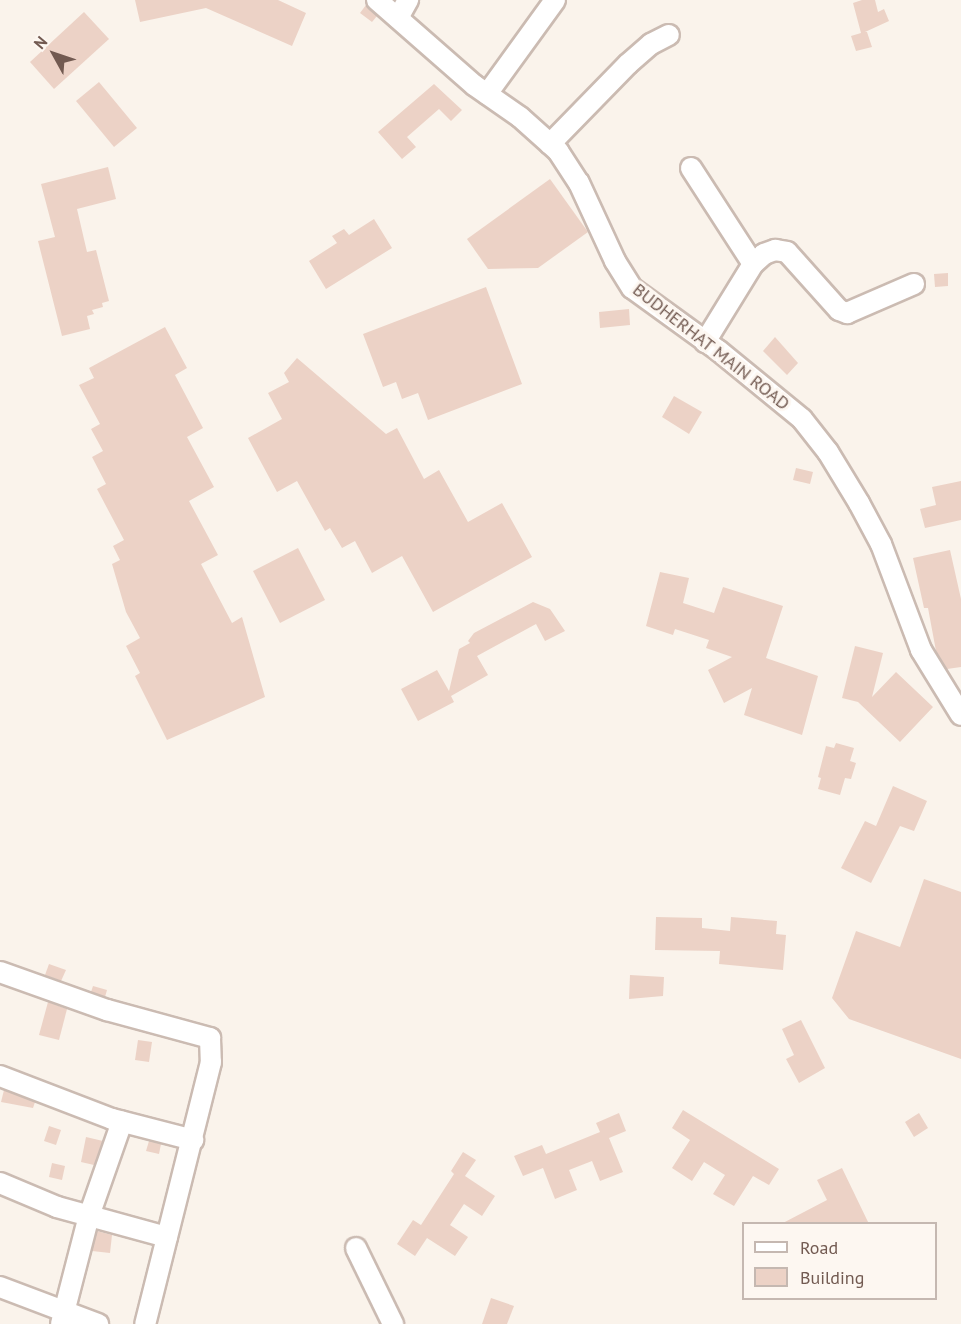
<!DOCTYPE html>
<html>
<head>
<meta charset="utf-8">
<style>
	body { margin:0 }
	#map { position:relative; width:961px; height:1324px; overflow:hidden; background:#faf3eb; font-family:"PT Sans",sans-serif }
	div>[style] { position:absolute }
	[style*='--x'] { left:calc(var(--x)*1px); top:calc(var(--y)*1px); width:calc(var(--w)*1px); rotate:calc(var(--a)*1deg) }
	.building>* { inset:0; background:#ecd2c6 }
	.roads { filter:drop-shadow(2px 0 #cbbbb2) drop-shadow(-2px 0 #cbbbb2) drop-shadow(0 2px #cbbbb2) drop-shadow(0 -2px #cbbbb2) }
	.street>* { height:20px; margin:-10px; padding:0 10px; transform-origin:10px; border-radius:10px; background:#fff }
	span { translate:-50% -50%; white-space:nowrap; text-align:center; line-height:1.15; -webkit-text-stroke:6px #fdf7f1; paint-order:stroke }
	.street-label { font-size:18px; color:#725a51 }
	.legend { position:absolute; left:742px; top:1222px; width:195px; height:78px; box-sizing:border-box; background:#fdf7f1; border:2px solid #c5b8b1; margin:0; padding:8px 10px; list-style:none; font-size:18px; color:#725a51 }
	.legend li { display:flex; align-items:center; gap:12px; height:30px }
	.legend b { width:30px; border:2px solid #c5b8b1 }
	.north { position:absolute; left:24px; top:24px; width:60px; height:60px; -webkit-text-stroke:4px #fdf7f1; paint-order:stroke; rotate:310deg; font-size:16px; font-weight:700; line-height:24px; text-align:center; color:#725a51 }
	.north::after { content:''; display:block; margin:auto; width:21px; height:27px; background:#725a51; clip-path:polygon(50% 0,100% 100%,50% 72%,0 100%) }
</style>
</head>
<body>
<div id="map">
	<div class="building">
		<i style="clip-path:polygon(135px 0,278px 0,306px 13px,292px 46px,206px 8px,140px 22px)"></i>
		<i style="clip-path:polygon(862px 0,875px 0,878px 12px,884px 9px,889px 21px,865px 32px,867px 32px,872px 47px,856px 51px,851px 36px,861px 33px,853px 3px)"></i>
		<i style="clip-path:polygon(366px 5px,377px 16px,372px 22px,360px 13px)"></i>
		<i style="clip-path:polygon(84px 12px,109px 39px,54px 89px,30px 62px)"></i>
		<i style="clip-path:polygon(99px 82px,137px 128px,114px 147px,76px 101px)"></i>
		<i style="clip-path:polygon(434px 84px,462px 110px,451px 121px,439px 109px,407px 137px,416px 147px,402px 159px,378px 132px)"></i>
		<i style="clip-path:polygon(108px 167px,116px 199px,77px 209px,87px 252px,96px 250px,109px 301px,102px 303px,103px 307px,92px 310px,94px 314px,87px 316px,90px 329px,62px 336px,38px 241px,55px 237px,41px 184px)"></i>
		<i style="clip-path:polygon(550px 179px,588px 232px,538px 268px,488px 269px,467px 239px)"></i>
		<i style="clip-path:polygon(374px 219px,392px 248px,326px 289px,309px 261px,337px 243px,332px 236px,344px 229px,349px 235px)"></i>
		<i style="clip-path:polygon(948px 273px,948px 286px,935px 287px,934px 274px)"></i>
		<i style="clip-path:polygon(486px 287px,522px 384px,428px 420px,418px 393px,402px 399px,396px 382px,383px 387px,363px 334px)"></i>
		<i style="clip-path:polygon(629px 309px,630px 325px,600px 328px,599px 312px)"></i>
		<i style="clip-path:polygon(165px 327px,187px 368px,175px 375px,203px 428px,187px 437px,214px 487px,189px 501px,218px 555px,201px 564px,232px 623px,242px 617px,265px 697px,167px 740px,135px 676px,140px 673px,126px 646px,140px 638px,126px 612px,112px 564px,120px 560px,113px 546px,124px 540px,97px 489px,106px 484px,92px 457px,103px 451px,91px 429px,100px 424px,79px 385px,94px 378px,89px 368px)"></i>
		<i style="clip-path:polygon(775px 337px,798px 363px,787px 375px,763px 351px)"></i>
		<i style="clip-path:polygon(297px 358px,386px 434px,397px 428px,424px 479px,439px 470px,468px 522px,502px 503px,532px 557px,433px 612px,402px 556px,372px 573px,355px 541px,342px 548px,330px 528px,325px 531px,297px 481px,277px 492px,248px 438px,282px 419px,268px 393px,289px 382px,284px 373px)"></i>
		<i style="clip-path:polygon(674px 396px,702px 412px,689px 434px,662px 417px)"></i>
		<i style="clip-path:polygon(796px 468px,813px 472px,810px 484px,793px 480px)"></i>
		<i style="clip-path:polygon(961px 481px,961px 520px,925px 528px,920px 509px,936px 505px,932px 487px)"></i>
		<i style="clip-path:polygon(298px 548px,325px 600px,280px 623px,253px 571px)"></i>
		<i style="clip-path:polygon(950px 550px,961px 599px,961px 667px,947px 669px,936px 651px,928px 608px,924px 608px,913px 558px)"></i>
		<i style="clip-path:polygon(660px 572px,689px 578px,683px 603px,714px 613px,723px 587px,783px 606px,766px 658px,818px 676px,802px 735px,744px 715px,752px 688px,724px 703px,708px 670px,732px 657px,706px 648px,709px 640px,675px 629px,673px 635px,646px 626px)"></i>
		<i style="clip-path:polygon(533px 602px,550px 609px,565px 631px,545px 641px,536px 624px,477px 656px,488px 675px,451px 696px,454px 702px,418px 721px,401px 689px,437px 670px,449px 691px,459px 649px,470px 643px,468px 641px,474px 633px)"></i>
		<i style="clip-path:polygon(855px 646px,883px 653px,872px 697px,896px 672px,933px 707px,900px 742px,858px 702px,842px 698px)"></i>
		<i style="clip-path:polygon(836px 743px,854px 748px,850px 761px,856px 763px,851px 779px,845px 778px,840px 795px,818px 789px,821px 778px,818px 777px,826px 746px,834px 748px)"></i>
		<i style="clip-path:polygon(893px 786px,927px 801px,914px 831px,900px 826px,871px 883px,841px 868px,865px 821px,876px 826px)"></i>
		<i style="clip-path:polygon(924px 879px,961px 892px,961px 1059px,849px 1019px,832px 998px,856px 931px,900px 947px)"></i>
		<i style="clip-path:polygon(656px 917px,702px 918px,702px 928px,730px 931px,731px 917px,777px 921px,776px 934px,786px 935px,783px 970px,719px 964px,720px 951px,655px 950px)"></i>
		<i style="clip-path:polygon(49px 964px,66px 970px,61px 981px,45px 975px)"></i>
		<i style="clip-path:polygon(630px 975px,664px 977px,663px 996px,629px 999px)"></i>
		<i style="clip-path:polygon(93px 986px,107px 990px,105px 997px,91px 992px)"></i>
		<i style="clip-path:polygon(48px 1002px,67px 1009px,59px 1040px,39px 1035px)"></i>
		<i style="clip-path:polygon(801px 1020px,825px 1068px,799px 1083px,786px 1059px,794px 1055px,782px 1029px)"></i>
		<i style="clip-path:polygon(138px 1040px,152px 1042px,149px 1062px,135px 1060px)"></i>
		<i style="clip-path:polygon(4px 1090px,35px 1102px,33px 1108px,1px 1102px)"></i>
		<i style="clip-path:polygon(683px 1110px,779px 1169px,769px 1185px,753px 1176px,734px 1206px,713px 1194px,725px 1175px,704px 1162px,692px 1181px,672px 1168px,690px 1140px,672px 1128px)"></i>
		<i style="clip-path:polygon(619px 1113px,626px 1131px,609px 1138px,623px 1172px,600px 1181px,592px 1161px,569px 1170px,577px 1190px,555px 1199px,543px 1168px,523px 1176px,514px 1156px,542px 1145px,546px 1154px,600px 1132px,596px 1123px)"></i>
		<i style="clip-path:polygon(919px 1113px,928px 1128px,914px 1137px,905px 1122px)"></i>
		<i style="clip-path:polygon(49px 1126px,61px 1130px,56px 1145px,44px 1141px)"></i>
		<i style="clip-path:polygon(86px 1137px,103px 1141px,94px 1165px,81px 1162px)"></i>
		<i style="clip-path:polygon(149px 1141px,161px 1144px,159px 1154px,146px 1151px)"></i>
		<i style="clip-path:polygon(463px 1152px,476px 1160px,465px 1176px,495px 1196px,482px 1216px,464px 1204px,450px 1225px,468px 1237px,455px 1256px,427px 1238px,415px 1256px,397px 1244px,413px 1220px,421px 1225px,454px 1174px,451px 1171px)"></i>
		<i style="clip-path:polygon(52px 1163px,65px 1166px,62px 1180px,49px 1177px)"></i>
		<i style="clip-path:polygon(842px 1168px,869px 1224px,781px 1224px,827px 1200px,817px 1180px)"></i>
		<i style="clip-path:polygon(97px 1231px,112px 1235px,110px 1253px,92px 1251px)"></i>
		<i style="clip-path:polygon(491px 1298px,514px 1306px,507px 1324px,482px 1324px)"></i>
	</div>
	<div class="roads">
		<div class="street">
			<i style="--x:377;--y:0;--w:129;--a:41.2"></i>
			<i style="--x:474;--y:85;--w:56;--a:34.8"></i>
			<i style="--x:520;--y:117;--w:51;--a:41.8"></i>
			<i style="--x:558;--y:151;--w:38;--a:57"></i>
			<i style="--x:579;--y:183;--w:86;--a:65.2"></i>
			<i style="--x:615;--y:261;--w:32;--a:58"></i>
			<i style="--x:632;--y:288;--w:107;--a:35.9"></i>
			<i style="--x:719;--y:351;--w:107;--a:39.3"></i>
			<i style="--x:802;--y:419;--w:42;--a:51.8"></i>
			<i style="--x:828;--y:452;--w:60;--a:58.7"></i>
			<i style="--x:859;--y:503;--w:47;--a:61.8"></i>
			<i style="--x:881;--y:544;--w:113;--a:69.3"></i>
			<i style="--x:921;--y:650;--w:76;--a:58.4"></i>
			<i style="--x:398;--y:18;--w:21;--a:-61"></i>
			<i style="--x:487;--y:94;--w:116;--a:-54.1"></i>
			<i style="--x:550;--y:144;--w:112;--a:-45.7"></i>
			<i style="--x:628;--y:64;--w:30;--a:-41"></i>
			<i style="--x:651;--y:44;--w:20;--a:-27"></i>
			<i style="--x:691;--y:168;--w:114;--a:57.1"></i>
			<i style="--x:705;--y:342;--w:92;--a:-58.4"></i>
			<i style="--x:753;--y:264;--w:15;--a:-42"></i>
			<i style="--x:764;--y:254;--w:12;--a:-20"></i>
			<i style="--x:775;--y:250;--w:12;--a:9"></i>
			<i style="--x:787;--y:252;--w:78;--a:48.1"></i>
			<i style="--x:839;--y:310;--w:9;--a:21"></i>
			<i style="--x:847;--y:313;--w:73;--a:-23.4"></i>
			<i style="--x:0;--y:972;--w:114;--a:19.6"></i>
			<i style="--x:107;--y:1010;--w:107;--a:15.2"></i>
			<i style="--x:210;--y:1038;--w:24;--a:88"></i>
			<i style="--x:211;--y:1062;--w:270;--a:104.1"></i>
			<i style="--x:0;--y:1076;--w:120;--a:21"></i>
			<i style="--x:112;--y:1119;--w:84;--a:14.5"></i>
			<i style="--x:0;--y:1183;--w:62;--a:22.8"></i>
			<i style="--x:57;--y:1207;--w:114;--a:15.3"></i>
			<i style="--x:356;--y:1248;--w:85;--a:64"></i>
			<i style="--x:0;--y:1287;--w:105;--a:20.7"></i>
			<i style="--x:61;--y:1324;--w:112;--a:-75.5"></i>
			<i style="--x:89;--y:1216;--w:100;--a:-70.7"></i>
		</div>
	</div>
	<div class="street-label">
		<span style="left:711px;top:347px;rotate:38deg">BUDHERHAT MAIN ROAD</span>
	</div>
	<ul class="legend">
	<li><b style="height:8px;background:#fff"></b>Road</li>
	<li><b style="height:16px;background:#ecd2c6"></b>Building</li>
	</ul>
	<div class="north">N</div>
</div>
</body>
</html>
